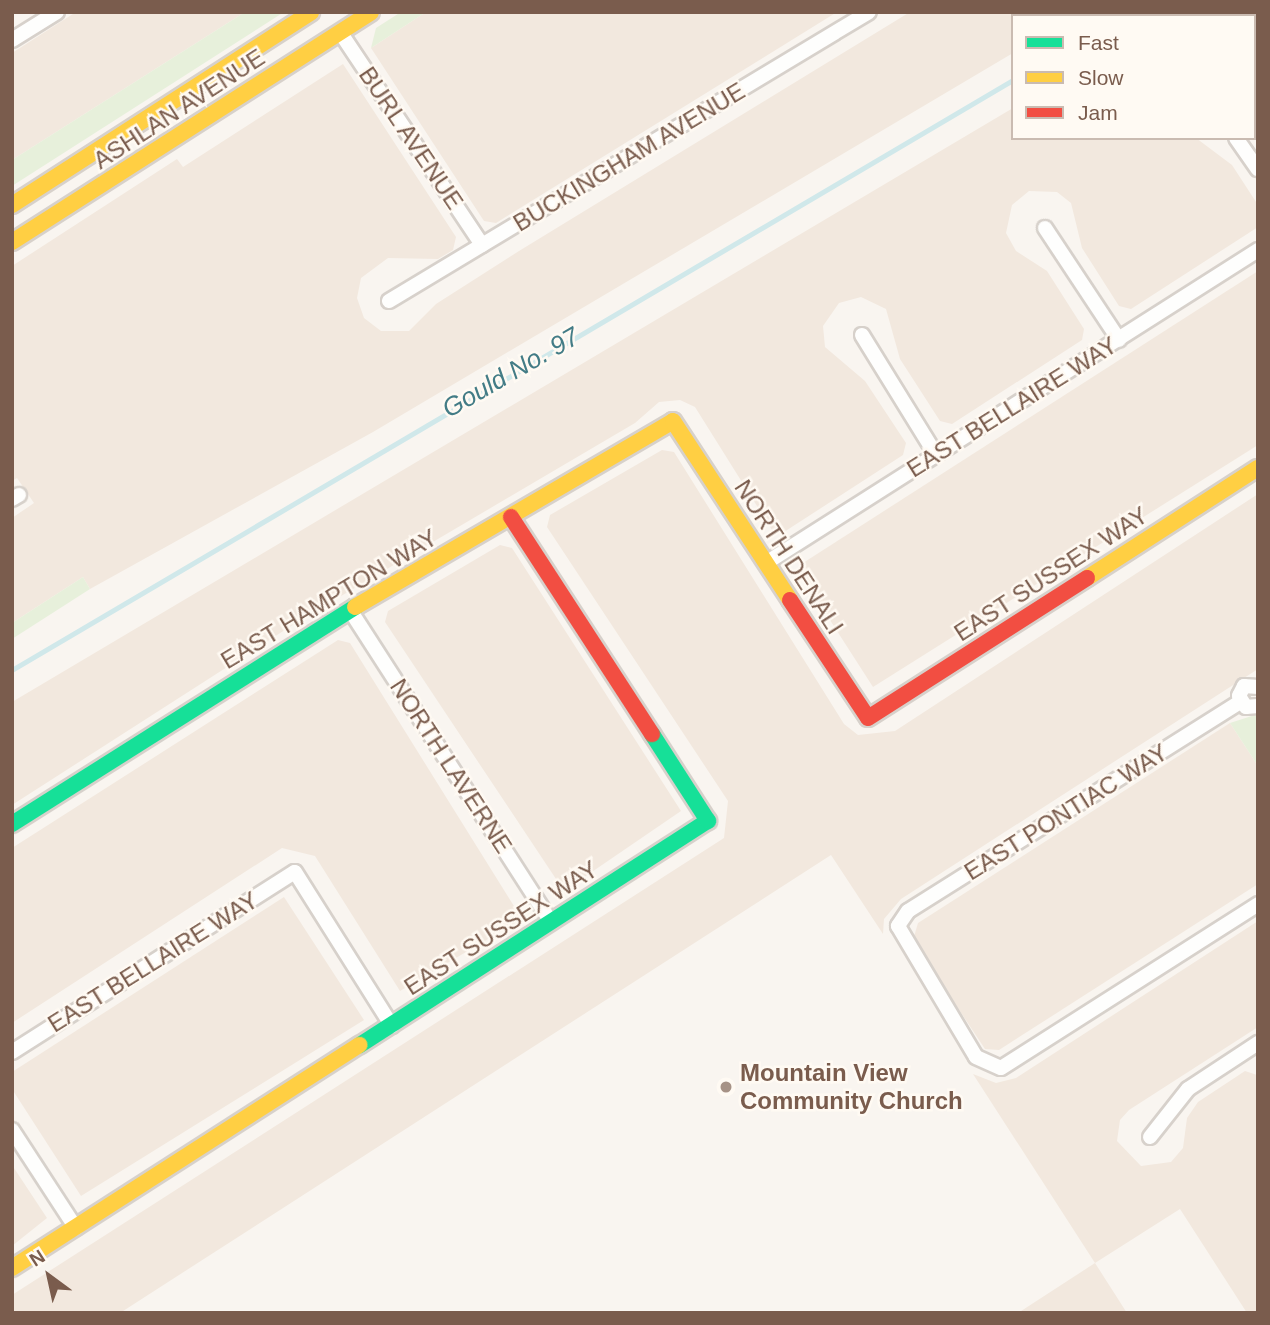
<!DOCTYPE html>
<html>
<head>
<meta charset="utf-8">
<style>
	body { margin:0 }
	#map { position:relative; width:1270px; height:1325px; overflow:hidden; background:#f9f5f0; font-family:Helvetica,sans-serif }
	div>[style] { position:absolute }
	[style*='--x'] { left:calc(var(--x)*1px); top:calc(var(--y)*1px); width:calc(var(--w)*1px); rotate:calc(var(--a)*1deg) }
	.residential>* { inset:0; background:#f2e8de }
	.green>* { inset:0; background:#e7f0db }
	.stream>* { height:4.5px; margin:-2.25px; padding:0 2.25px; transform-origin:2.25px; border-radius:2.25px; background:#d0e8ea }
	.roads { filter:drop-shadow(2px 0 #d7d1cb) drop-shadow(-2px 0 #d7d1cb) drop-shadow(0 2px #d7d1cb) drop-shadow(0 -2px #d7d1cb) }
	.street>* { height:14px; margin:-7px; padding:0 7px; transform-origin:7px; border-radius:7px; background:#fefefd }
	.fast>* { height:16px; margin:-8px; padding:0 8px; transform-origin:8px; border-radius:8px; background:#16e098 }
	.slow>* { height:16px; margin:-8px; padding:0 8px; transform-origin:8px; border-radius:8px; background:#ffcf43 }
	.jam>* { height:16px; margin:-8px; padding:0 8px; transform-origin:8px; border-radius:8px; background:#f24e42 }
	.dots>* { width:19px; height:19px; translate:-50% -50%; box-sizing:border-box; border:4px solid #fffaf3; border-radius:50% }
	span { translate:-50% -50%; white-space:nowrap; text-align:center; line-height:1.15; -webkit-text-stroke:5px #fffaf3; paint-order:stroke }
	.street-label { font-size:24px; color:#7a5c4d }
	.poi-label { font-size:24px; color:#7a5c4d; font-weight:700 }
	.left { translate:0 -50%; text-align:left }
	.water-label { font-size:26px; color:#437c86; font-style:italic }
	.frame { position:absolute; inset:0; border:14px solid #7a5c4d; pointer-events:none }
	.legend { position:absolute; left:1011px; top:14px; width:245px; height:126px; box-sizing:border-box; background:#fffaf3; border:2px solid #cabbb1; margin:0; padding:9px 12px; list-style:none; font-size:21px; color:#7a5c4d }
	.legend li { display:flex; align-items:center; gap:14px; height:35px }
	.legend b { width:35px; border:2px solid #cabbb1 }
	.north { position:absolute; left:14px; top:1241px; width:70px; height:70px; -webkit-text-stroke:5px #fffaf3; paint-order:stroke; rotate:327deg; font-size:19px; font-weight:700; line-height:28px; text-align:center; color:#7a5c4d }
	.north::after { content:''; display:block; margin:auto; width:24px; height:32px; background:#7a5c4d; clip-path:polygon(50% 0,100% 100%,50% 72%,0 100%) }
</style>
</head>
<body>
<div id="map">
	<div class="residential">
		<i style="clip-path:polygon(76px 12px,245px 12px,12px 160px,12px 53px)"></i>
		<i style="clip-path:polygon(426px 12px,837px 12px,496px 223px,484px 221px,371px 48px)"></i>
		<i style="clip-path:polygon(910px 12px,1085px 12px,1013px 16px,1013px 53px,373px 432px,90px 589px,83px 577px,12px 623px,12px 518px,34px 503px,17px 478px,12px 481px,12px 266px,177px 159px,183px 167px,343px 64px,456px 237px,453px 250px,438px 259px,388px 258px,361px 278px,357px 298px,364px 318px,381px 331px,409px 331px,436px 304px,519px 251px)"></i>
		<i style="clip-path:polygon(1013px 108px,1013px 138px,1196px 138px,1232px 165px,1258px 205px,1258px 227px,1131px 309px,1119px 306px,1082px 248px,1071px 203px,1057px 192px,1029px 191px,1012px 205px,1006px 233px,1016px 251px,1047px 271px,1084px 329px,1082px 340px,952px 424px,940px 421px,900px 359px,886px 309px,861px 297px,839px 303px,823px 326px,825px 347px,865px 381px,906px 443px,903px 455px,784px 532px,772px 530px,695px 407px,680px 400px,659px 402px,635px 423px,302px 619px,12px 805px,12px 702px)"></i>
		<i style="clip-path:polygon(1258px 271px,1258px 445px,873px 687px,801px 575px,803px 563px)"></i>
		<i style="clip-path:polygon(662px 450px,674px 452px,844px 724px,858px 735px,895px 731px,1258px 494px,1258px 669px,901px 899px,884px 919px,883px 934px,831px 855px,120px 1313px,12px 1313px,12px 1295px,724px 838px,728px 801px,547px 527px,550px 515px)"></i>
		<i style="clip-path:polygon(500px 545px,512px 548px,681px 811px,564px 891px,385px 622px,388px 611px)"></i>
		<i style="clip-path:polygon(338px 640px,350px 643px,522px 919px,400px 991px,315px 856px,282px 848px,12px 1023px,12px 848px)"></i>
		<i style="clip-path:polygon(1230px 723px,1258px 766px,1258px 884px,999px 1050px,985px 1049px,913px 940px,918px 923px)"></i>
		<i style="clip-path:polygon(284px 897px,364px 1020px,81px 1196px,12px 1089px,12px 1072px)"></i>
		<i style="clip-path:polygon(1258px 921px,1258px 1027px,1129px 1110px,1120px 1120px,1117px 1141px,1141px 1166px,1171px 1162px,1183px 1148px,1187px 1118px,1198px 1102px,1245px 1071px,1257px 1075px,1258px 1313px,1247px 1313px,1180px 1209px,1095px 1263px,1127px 1313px,1018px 1313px,1095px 1263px,973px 1074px,996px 1083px,1016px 1078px)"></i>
		<i style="clip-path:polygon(12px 1165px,47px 1218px,12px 1246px)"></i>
	</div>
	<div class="green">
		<i style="clip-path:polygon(245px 12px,284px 12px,12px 186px,12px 160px)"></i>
		<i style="clip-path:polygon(401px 12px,426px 12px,371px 48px,376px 28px)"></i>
		<i style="clip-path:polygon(83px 577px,90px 589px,12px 639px,12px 623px)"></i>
		<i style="clip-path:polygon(1258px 714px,1258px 766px,1230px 723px)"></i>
	</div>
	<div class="stream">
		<i style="--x:1124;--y:16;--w:8;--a:-30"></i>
		<i style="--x:12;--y:670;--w:1162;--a:-30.52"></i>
	</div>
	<div class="roads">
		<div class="street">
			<i style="--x:340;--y:32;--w:256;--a:56.3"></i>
			<i style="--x:12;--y:40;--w:53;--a:-31.9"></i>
			<i style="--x:1254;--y:77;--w:4;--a:-27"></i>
			<i style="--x:1236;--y:138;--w:38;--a:55"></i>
			<i style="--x:1045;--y:228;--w:134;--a:56.5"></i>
			<i style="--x:389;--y:301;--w:560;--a:-31.05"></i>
			<i style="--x:862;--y:335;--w:139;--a:58.3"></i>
			<i style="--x:12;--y:499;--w:8;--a:-30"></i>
			<i style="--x:766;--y:563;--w:583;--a:-32.46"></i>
			<i style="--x:350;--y:610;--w:371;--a:57.2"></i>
			<i style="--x:1258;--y:687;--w:14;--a:-176"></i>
			<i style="--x:1244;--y:686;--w:11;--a:117"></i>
			<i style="--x:1239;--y:696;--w:13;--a:58"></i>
			<i style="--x:1246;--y:707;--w:12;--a:-5"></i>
			<i style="--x:1240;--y:702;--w:392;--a:147.8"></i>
			<i style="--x:908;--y:911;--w:18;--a:124"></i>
			<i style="--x:898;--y:926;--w:152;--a:59.2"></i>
			<i style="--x:976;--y:1057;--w:27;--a:24"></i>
			<i style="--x:1001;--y:1068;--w:305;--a:-32.5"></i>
			<i style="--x:12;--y:1052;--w:335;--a:-32.5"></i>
			<i style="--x:295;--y:872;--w:182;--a:57.8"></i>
			<i style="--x:12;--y:1130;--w:117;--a:56.9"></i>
			<i style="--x:1150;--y:1137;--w:61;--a:-51.6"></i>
			<i style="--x:1188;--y:1089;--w:84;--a:-33.3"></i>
		</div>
		<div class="fast">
			<i style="--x:12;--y:824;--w:406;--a:-32.3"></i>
			<i style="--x:360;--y:1045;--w:414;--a:-32.8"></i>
			<i style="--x:708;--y:821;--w:103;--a:-122.8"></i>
		</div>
		<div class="slow">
			<i style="--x:12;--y:205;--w:356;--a:-32.8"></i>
			<i style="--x:12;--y:242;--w:426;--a:-32.6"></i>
			<i style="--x:1087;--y:578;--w:203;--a:-32.8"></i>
			<i style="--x:355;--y:607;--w:368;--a:-30.3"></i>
			<i style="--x:673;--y:421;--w:214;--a:56.8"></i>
			<i style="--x:12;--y:1268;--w:413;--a:-32.7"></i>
		</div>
		<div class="jam">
			<i style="--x:511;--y:517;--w:259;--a:57"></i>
			<i style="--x:790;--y:600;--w:141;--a:56.5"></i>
			<i style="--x:868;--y:718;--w:260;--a:-32.6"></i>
		</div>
	</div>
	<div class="dots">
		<i style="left:726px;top:1087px;background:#a69286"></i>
	</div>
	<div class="street-label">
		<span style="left:179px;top:109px;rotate:-33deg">ASHLAN AVENUE</span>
		<span style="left:411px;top:138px;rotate:56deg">BURL AVENUE</span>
		<span style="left:629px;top:157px;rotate:-31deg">BUCKINGHAM AVENUE</span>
		<span style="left:1012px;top:407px;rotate:-32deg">EAST BELLAIRE WAY</span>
		<span style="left:789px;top:557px;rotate:57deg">NORTH DENALI</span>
		<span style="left:1051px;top:574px;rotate:-33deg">EAST SUSSEX WAY</span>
		<span style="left:329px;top:599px;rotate:-31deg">EAST HAMPTON WAY</span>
		<span style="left:451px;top:766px;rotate:57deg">NORTH LAVERNE</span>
		<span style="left:1066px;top:812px;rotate:-32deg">EAST PONTIAC WAY</span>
		<span style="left:501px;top:928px;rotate:-33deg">EAST SUSSEX WAY</span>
		<span style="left:153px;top:962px;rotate:-32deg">EAST BELLAIRE WAY</span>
	</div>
	<div class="poi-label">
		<span class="left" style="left:740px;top:1087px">Mountain View<br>Community Church</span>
	</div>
	<div class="water-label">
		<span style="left:511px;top:373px;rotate:-30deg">Gould No. 97</span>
	</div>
	<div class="frame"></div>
	<ul class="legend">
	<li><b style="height:9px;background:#16e098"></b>Fast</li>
	<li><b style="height:9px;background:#ffcf43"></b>Slow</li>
	<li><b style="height:9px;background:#f24e42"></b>Jam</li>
	</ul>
	<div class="north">N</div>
</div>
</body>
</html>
